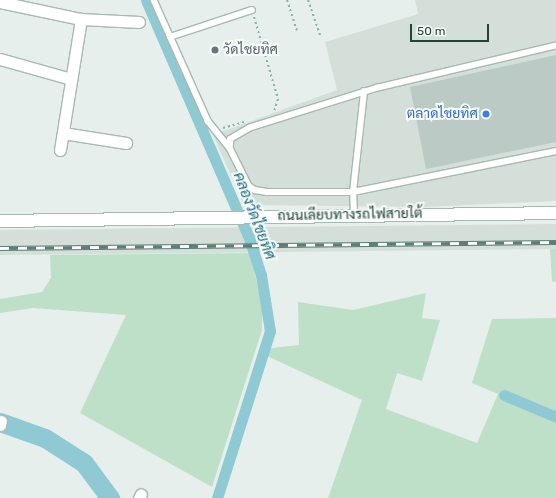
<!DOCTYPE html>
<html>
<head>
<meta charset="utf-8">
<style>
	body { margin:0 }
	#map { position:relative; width:556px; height:498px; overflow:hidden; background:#e6efeb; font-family:Rubik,Sarabun,sans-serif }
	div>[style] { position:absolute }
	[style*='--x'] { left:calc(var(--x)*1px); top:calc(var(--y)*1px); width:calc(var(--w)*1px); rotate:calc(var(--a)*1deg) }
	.built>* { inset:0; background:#d4dfda }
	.green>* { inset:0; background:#bfe0c8 }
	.canal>* { height:11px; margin:-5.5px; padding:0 5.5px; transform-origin:5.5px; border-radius:5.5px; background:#8ec9d4 }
	.river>* { height:19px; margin:-9.5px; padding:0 9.5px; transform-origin:9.5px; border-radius:9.5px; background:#8ec9d4 }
	.building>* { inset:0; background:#bbcac4 }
	.path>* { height:2px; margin-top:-1px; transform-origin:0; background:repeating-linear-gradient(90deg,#86b3a5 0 2px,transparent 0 5px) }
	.roads { filter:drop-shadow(1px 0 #a8b8b2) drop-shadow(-1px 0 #a8b8b2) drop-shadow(0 1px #a8b8b2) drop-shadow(0 -1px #a8b8b2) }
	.lane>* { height:5.5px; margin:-2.75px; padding:0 2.75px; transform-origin:2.75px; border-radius:2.75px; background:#fff }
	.street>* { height:11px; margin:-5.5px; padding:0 5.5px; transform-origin:5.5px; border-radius:5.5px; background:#fff }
	.secondary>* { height:12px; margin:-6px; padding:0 6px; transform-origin:6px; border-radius:6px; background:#fff }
	.rail>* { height:4.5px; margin-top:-2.25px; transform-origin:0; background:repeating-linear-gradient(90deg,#f7fbf9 0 9px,#5f7d75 0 18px); box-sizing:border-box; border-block:1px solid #5f7d75 }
	.dots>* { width:11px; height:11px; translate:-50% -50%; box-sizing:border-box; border:2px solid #f7fbf9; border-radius:50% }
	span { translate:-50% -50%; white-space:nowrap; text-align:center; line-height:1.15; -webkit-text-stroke:4px #f7fbf9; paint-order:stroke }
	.worship-label { font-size:14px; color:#5b616d }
	.left { translate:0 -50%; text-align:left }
	.shop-label { font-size:14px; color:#366cbe }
	.right { translate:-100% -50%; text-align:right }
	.street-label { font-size:14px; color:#24423a }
	.water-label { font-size:15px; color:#1c6f80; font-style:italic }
	.scale { position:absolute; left:410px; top:24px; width:79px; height:18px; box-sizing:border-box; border:2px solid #24423a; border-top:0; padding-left:5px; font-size:12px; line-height:14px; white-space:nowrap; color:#24423a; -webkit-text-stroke:3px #f7fbf9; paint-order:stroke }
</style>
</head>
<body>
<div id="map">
	<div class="built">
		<i style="clip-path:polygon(415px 0,556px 0,556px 201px,425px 207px,244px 205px,213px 135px,337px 90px,325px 42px,418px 14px)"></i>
		<i style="clip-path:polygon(556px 224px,556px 249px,0 255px,0 230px)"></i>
	</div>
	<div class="green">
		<i style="clip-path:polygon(550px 249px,556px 249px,556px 281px,552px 282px)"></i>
		<i style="clip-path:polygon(251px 253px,262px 308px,262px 330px,212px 487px,80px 413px,126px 315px,33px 308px,0 313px,0 299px,42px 292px,51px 278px,50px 255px)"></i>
		<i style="clip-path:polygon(426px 293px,422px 318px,440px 320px,422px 381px,397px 373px,386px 409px,477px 443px,498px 394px,472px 383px,492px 319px,556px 318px,556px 498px,328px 498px,362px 400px,267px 356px,271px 348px,299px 345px,298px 302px,353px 310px)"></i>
	</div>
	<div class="canal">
		<i style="--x:146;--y:0;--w:259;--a:66.6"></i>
		<i style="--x:249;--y:238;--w:39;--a:72"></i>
		<i style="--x:261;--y:275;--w:57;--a:80.9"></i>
		<i style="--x:270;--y:331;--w:175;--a:107.6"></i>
		<i style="--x:504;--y:395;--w:56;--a:22.9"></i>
	</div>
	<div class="river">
		<i style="--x:0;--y:422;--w:48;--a:19.6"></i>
		<i style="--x:45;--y:438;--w:46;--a:32.7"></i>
		<i style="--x:84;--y:463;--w:44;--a:53.4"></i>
	</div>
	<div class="building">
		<i style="clip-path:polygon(556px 55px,556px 142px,426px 169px,410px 87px)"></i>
	</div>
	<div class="path">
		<i style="--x:287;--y:0;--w:32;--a:72"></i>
		<i style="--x:308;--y:0;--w:39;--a:71"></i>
		<i style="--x:254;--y:17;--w:85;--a:73.7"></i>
		<i style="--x:278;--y:99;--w:13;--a:108"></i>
		<i style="--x:223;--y:128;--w:22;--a:-16"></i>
	</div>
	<div class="roads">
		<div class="lane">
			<i style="--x:154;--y:0;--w:133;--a:65.9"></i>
			<i style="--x:208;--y:121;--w:35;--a:51"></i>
			<i style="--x:170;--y:37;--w:86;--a:-18.2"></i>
			<i style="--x:556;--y:46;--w:183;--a:166.7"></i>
			<i style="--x:378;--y:88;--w:134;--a:162.6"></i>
			<i style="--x:250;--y:128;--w:22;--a:150"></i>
			<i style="--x:231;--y:139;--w:9;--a:96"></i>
			<i style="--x:230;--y:148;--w:42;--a:63.4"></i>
			<i style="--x:249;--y:186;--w:7;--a:34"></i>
			<i style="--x:255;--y:190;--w:12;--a:9"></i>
			<i style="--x:267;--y:192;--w:86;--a:0"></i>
			<i style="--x:353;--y:192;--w:207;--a:-11.4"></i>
			<i style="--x:354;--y:215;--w:23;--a:-92"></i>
			<i style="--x:353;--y:192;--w:101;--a:-83.7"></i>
		</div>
		<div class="street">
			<i style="--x:0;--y:2;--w:83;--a:11.9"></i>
			<i style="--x:81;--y:19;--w:58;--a:3"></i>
			<i style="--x:0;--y:59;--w:74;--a:15.7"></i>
			<i style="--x:63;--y:133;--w:64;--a:9"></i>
			<i style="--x:60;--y:150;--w:133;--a:-80.9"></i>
			<i style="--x:0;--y:425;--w:4;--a:-76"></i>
			<i style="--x:139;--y:498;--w:4;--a:-63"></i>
		</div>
		<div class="secondary">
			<i style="--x:0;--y:221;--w:556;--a:-0.82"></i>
		</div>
	</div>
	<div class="rail">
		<i style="--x:0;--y:248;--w:556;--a:-0.62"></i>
	</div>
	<div class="dots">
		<i style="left:215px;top:50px;background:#6b7280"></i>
		<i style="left:486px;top:114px;background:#3f7fe0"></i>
	</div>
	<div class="worship-label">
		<span class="left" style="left:223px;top:50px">วัดไชยทิศ</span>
	</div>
	<div class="shop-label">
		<span class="right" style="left:478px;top:114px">ตลาดไชยทิศ</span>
	</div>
	<div class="street-label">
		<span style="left:350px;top:215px;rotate:-1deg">ถนนเลียบทางรถไฟสายใต้</span>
	</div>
	<div class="water-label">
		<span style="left:254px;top:216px;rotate:69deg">คลองวัดไชยทิศ</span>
	</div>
	<div class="scale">50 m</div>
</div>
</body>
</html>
